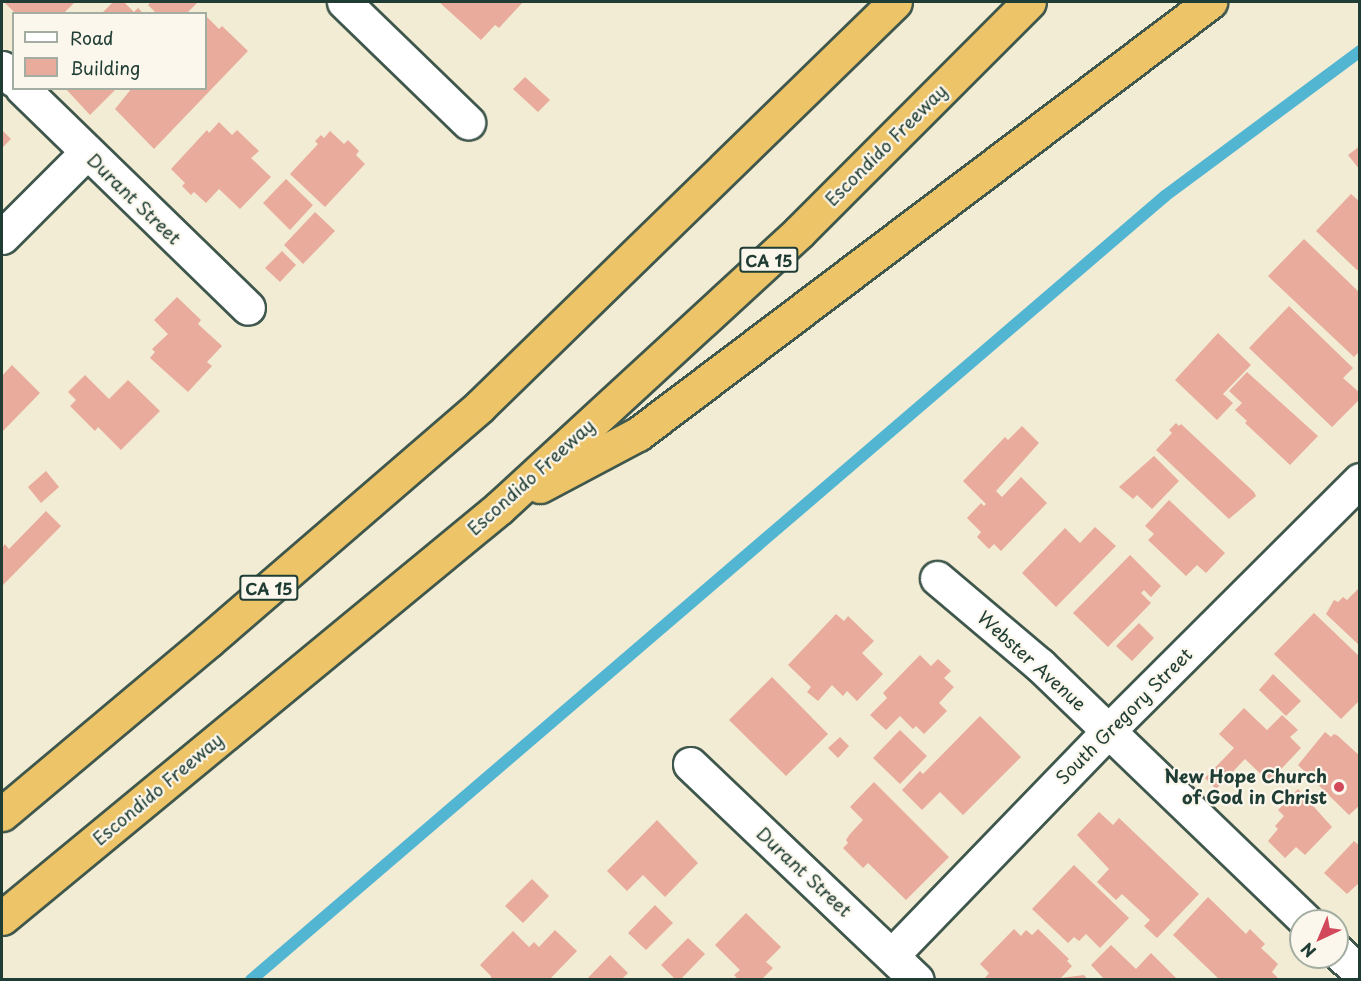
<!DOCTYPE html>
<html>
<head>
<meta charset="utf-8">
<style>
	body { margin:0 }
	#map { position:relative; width:1361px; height:981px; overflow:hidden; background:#f2ecd4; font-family:"Playpen Sans",sans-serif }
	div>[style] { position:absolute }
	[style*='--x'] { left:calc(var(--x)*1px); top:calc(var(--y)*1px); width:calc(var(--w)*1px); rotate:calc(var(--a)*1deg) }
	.stream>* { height:12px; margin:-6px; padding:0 6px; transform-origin:6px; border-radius:6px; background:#52b5d1 }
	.building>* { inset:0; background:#e8ab9c }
	.roads { filter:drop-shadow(2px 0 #3f574c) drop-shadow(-2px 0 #3f574c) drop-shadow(0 2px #3f574c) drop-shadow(0 -2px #3f574c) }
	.street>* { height:33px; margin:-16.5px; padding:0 16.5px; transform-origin:16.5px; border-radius:16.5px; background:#fff }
	.highway>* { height:33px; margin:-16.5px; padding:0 16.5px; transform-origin:16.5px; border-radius:16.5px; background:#eec469 }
	.dots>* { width:16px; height:16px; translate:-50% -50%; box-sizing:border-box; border:3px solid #fbf7ec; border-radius:50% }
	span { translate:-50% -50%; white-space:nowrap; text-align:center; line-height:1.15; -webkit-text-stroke:4.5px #fbf7ec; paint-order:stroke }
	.shield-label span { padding:2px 4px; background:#fbf7ec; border:2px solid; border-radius:4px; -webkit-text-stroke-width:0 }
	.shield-label { font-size:16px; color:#1f3d34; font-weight:700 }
	.street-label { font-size:18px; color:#1f3d34 }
	.poi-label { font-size:18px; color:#1f3d34; font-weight:700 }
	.right { translate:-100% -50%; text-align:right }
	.frame { position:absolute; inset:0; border:3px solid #1f3d34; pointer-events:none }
	.legend { position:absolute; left:12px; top:12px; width:195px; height:78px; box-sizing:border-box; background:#fbf7ec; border:2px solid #a3ada2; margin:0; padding:8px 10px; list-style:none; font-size:18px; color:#1f3d34 }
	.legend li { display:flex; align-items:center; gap:12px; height:30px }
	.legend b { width:30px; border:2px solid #a3ada2 }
	.north { position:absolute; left:1289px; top:909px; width:60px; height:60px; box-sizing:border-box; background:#fbf7ec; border:2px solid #a3ada2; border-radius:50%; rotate:224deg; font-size:16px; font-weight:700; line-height:24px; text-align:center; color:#1f3d34 }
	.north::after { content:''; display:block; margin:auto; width:21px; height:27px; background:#d1495b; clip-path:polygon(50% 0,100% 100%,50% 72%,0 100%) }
</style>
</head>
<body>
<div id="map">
	<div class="stream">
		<i style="--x:251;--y:980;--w:1204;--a:-40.62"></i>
		<i style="--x:1165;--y:196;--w:243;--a:-36.6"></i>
	</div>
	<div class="building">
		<i style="clip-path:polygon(4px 2px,75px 2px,63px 14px,16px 14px)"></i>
		<i style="clip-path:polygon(113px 2px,124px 2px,134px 12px,138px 8px,144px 14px,101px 14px)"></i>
		<i style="clip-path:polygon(151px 2px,198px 2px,186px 14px,157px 14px,148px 5px)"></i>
		<i style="clip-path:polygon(439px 2px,523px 2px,499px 28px,495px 25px,481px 40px)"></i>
		<i style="clip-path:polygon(206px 16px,219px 29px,222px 26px,248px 51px,154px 149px,115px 109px,132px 88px,206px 88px)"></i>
		<i style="clip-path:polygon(525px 77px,550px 100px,538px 112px,513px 89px)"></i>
		<i style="clip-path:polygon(65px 88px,117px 88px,90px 115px)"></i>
		<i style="clip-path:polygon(219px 122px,232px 135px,237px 130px,259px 151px,251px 158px,271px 177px,240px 209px,219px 189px,206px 203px,194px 192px,191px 195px,182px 186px,185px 183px,171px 169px,207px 130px,209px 133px)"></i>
		<i style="clip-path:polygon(2px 130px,11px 139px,2px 148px)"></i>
		<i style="clip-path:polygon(330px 131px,344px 144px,348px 140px,359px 151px,356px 155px,365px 164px,325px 207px,290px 174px,318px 144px,315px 141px,321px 135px,324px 138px)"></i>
		<i style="clip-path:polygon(1360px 146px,1360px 170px,1348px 155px)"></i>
		<i style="clip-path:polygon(286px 179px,313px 205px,290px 230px,263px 203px)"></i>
		<i style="clip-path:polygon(1351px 194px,1360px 202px,1360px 268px,1357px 270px,1316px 231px)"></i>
		<i style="clip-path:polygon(315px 212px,335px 231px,303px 264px,284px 245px)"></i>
		<i style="clip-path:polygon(1304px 239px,1360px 293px,1360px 351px,1354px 357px,1268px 276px)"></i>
		<i style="clip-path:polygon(282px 251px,296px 265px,280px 282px,265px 268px)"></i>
		<i style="clip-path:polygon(177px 297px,201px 320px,198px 324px,222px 346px,207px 362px,212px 366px,188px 392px,150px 358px,155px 352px,152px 349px,168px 334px,154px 320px)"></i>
		<i style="clip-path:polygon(1289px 306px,1353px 368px,1343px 378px,1360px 393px,1360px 399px,1332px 427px,1249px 348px)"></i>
		<i style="clip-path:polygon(1218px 333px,1251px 365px,1223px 394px,1233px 403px,1217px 420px,1175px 380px)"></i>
		<i style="clip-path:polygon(12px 365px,40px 393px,2px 432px,2px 376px)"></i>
		<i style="clip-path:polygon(1247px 372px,1318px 436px,1290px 465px,1245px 423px,1247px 421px,1235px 410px,1242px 403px,1229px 391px)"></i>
		<i style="clip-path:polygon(85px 375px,109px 399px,128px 380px,160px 411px,121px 450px,98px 427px,95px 431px,70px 406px,76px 400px,68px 392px)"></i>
		<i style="clip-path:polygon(1176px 423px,1179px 426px,1181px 424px,1254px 492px,1256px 496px,1229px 519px,1156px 450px,1172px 433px,1169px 430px)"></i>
		<i style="clip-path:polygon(1022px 426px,1039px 443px,996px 491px,1002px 497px,1021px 477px,1047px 503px,1001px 551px,994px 544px,989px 549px,977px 537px,981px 532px,967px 518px,981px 503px,984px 506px,986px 504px,963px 481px,1005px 437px,1008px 440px)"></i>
		<i style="clip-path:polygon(1154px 456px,1179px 481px,1152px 509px,1137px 495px,1133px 499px,1119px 487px)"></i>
		<i style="clip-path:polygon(46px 471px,59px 487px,41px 503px,28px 487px)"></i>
		<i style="clip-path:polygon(1169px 500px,1225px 553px,1206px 573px,1197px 565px,1186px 576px,1148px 540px,1154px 534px,1145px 526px)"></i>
		<i style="clip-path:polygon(46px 511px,61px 526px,2px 586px,2px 548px,5px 544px,9px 549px)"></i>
		<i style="clip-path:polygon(1095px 527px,1116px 546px,1056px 607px,1022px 573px,1065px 528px,1080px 543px)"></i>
		<i style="clip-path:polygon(1130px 555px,1161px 586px,1151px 597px,1144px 590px,1141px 593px,1151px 603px,1108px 647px,1073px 613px)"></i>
		<i style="clip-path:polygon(1360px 587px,1360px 646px,1326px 614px,1334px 600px,1338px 602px,1343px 597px,1347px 600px)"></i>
		<i style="clip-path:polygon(1314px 613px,1360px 657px,1360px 700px,1341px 719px,1274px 654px)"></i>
		<i style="clip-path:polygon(836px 614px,844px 621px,848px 616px,874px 641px,862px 653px,883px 674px,857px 701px,847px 691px,843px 696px,832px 685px,818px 701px,807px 692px,811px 687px,788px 665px)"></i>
		<i style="clip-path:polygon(1139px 623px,1154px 638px,1132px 661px,1116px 646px)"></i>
		<i style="clip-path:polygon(920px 655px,931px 666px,938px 659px,951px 671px,944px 678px,954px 687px,939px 703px,947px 711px,924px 734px,916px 726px,913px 729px,900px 716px,886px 730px,870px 715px,887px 698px,883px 693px)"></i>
		<i style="clip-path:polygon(1273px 674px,1301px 701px,1286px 716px,1259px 690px)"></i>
		<i style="clip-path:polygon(772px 677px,828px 734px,786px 776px,729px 720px)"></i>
		<i style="clip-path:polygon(1244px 708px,1267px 730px,1282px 715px,1298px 730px,1290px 737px,1301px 748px,1269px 782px,1245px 759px,1216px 789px,1205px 778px,1234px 748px,1219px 734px)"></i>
		<i style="clip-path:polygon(980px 716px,1021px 757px,963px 815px,940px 792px,922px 810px,902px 790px,920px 771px,923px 774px)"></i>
		<i style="clip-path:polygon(900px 730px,927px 756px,900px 784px,873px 758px)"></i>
		<i style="clip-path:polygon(1325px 732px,1331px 737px,1334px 734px,1338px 736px,1360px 756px,1360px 805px,1349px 815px,1298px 765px)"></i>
		<i style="clip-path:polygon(840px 737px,849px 746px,838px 758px,828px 748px)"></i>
		<i style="clip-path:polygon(874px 782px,949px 857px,906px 900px,868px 863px,863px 868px,843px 848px,848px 843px,846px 840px,850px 834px,863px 820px,850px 807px)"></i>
		<i style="clip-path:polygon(1298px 789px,1332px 827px,1305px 855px,1296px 847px,1285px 858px,1268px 841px,1278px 829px,1275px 826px,1284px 816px,1278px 810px)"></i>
		<i style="clip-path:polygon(1099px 812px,1113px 825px,1119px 818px,1199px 894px,1157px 938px,1144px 926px,1150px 920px,1122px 894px,1116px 900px,1097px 882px,1109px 869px,1077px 835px)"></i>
		<i style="clip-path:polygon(657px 820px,698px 863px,665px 897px,643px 875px,627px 891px,607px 871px)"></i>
		<i style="clip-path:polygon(1354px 841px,1360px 846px,1360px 882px,1347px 894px,1324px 873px)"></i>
		<i style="clip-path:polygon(1074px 865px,1129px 918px,1100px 948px,1086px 934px,1079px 941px,1074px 937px,1068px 943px,1032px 909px)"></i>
		<i style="clip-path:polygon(532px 879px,549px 896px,523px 923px,505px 906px)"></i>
		<i style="clip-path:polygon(1208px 897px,1246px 934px,1250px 929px,1265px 944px,1261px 948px,1278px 964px,1272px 972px,1278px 978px,1276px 980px,1220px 980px,1173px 935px)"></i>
		<i style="clip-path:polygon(655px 905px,673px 923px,646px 950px,628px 933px)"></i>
		<i style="clip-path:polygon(746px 913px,781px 947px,766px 962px,773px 968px,761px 980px,739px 980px,734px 975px,740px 970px,715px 945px)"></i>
		<i style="clip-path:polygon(1014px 929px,1021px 936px,1026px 930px,1032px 935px,1038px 929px,1069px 959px,1067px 961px,1072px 966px,1061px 978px,1084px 975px,1088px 980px,986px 980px,985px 978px,989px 973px,980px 964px)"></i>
		<i style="clip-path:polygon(555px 930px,577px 951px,549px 980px,491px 980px,491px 976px,480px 965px,513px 931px,529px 947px,534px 942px,539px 947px)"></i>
		<i style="clip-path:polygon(688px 938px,705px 954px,680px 980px,676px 980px,661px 965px)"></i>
		<i style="clip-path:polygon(1111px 945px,1136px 969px,1151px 953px,1178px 980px,1105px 980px,1091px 965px)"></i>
		<i style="clip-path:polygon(610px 955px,628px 973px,621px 980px,586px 980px)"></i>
	</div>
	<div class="roads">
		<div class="street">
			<i style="--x:344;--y:2;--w:173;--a:44.1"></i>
			<i style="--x:2;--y:68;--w:17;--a:45"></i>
			<i style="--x:22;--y:88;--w:315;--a:44.2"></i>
			<i style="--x:2;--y:237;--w:119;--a:-45"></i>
			<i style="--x:937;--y:578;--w:135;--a:40.2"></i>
			<i style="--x:1040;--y:665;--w:369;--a:43.9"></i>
			<i style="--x:690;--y:764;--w:313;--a:43.6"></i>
			<i style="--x:1337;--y:951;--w:32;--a:44"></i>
			<i style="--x:892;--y:955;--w:313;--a:-46"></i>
			<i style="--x:1109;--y:730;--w:354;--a:-44.9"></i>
		</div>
		<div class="highway">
			<i style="--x:540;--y:486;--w:111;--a:-28"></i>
			<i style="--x:638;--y:434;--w:717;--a:-37.06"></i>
			<i style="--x:2;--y:814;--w:269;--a:-40"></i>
			<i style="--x:208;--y:641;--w:359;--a:-40.8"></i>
			<i style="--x:480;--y:406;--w:579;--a:-44.23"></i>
			<i style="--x:2;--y:918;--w:644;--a:-39.52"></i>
			<i style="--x:499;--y:508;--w:408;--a:-42.6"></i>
			<i style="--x:799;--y:232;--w:325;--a:-45"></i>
		</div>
	</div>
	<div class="dots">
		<i style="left:1339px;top:787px;background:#d1495b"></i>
	</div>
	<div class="shield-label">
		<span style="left:769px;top:260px">CA 15</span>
		<span style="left:269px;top:588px">CA 15</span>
	</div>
	<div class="street-label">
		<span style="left:886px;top:145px;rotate:-45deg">Escondido Freeway</span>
		<span style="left:134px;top:199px;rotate:44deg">Durant Street</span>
		<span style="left:531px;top:477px;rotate:-42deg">Escondido Freeway</span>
		<span style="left:1032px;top:661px;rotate:42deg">Webster Avenue</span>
		<span style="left:1124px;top:716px;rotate:-45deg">South Gregory Street</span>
		<span style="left:158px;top:789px;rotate:-40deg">Escondido Freeway</span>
		<span style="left:804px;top:872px;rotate:43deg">Durant Street</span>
	</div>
	<div class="poi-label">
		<span class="right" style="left:1327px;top:787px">New Hope Church<br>of God in Christ</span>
	</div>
	<div class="frame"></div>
	<ul class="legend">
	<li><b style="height:8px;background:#fff"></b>Road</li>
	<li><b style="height:16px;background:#e8ab9c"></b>Building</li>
	</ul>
	<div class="north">N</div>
</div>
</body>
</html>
